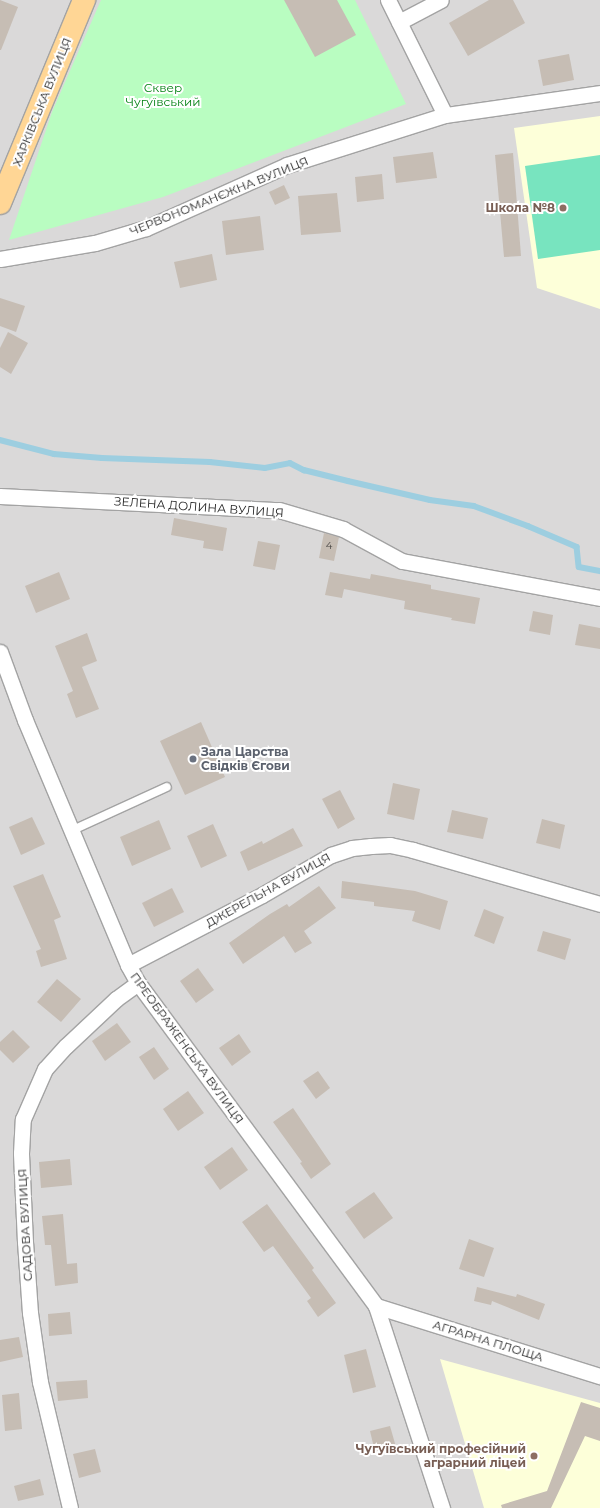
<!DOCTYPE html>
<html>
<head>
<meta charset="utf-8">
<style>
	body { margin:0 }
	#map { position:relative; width:600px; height:1508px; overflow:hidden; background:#eeeae1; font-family:Montserrat,sans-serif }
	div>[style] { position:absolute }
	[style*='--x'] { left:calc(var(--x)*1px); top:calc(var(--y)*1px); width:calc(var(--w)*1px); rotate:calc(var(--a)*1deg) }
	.residential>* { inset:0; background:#dad9d9 }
	.education>* { inset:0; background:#fdffd9 }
	.park>* { inset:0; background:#b9fdc1 }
	.pitch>* { inset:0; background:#78e4bf }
	.stream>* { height:5.5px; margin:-2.75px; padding:0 2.75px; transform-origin:2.75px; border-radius:2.75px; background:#9dcee0 }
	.building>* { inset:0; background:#c6bdb4 }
	.roads { filter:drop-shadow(1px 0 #a3a3a3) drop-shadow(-1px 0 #a3a3a3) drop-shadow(0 1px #a3a3a3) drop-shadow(0 -1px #a3a3a3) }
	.lane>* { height:8px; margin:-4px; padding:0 4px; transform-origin:4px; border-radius:4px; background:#fff }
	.street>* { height:15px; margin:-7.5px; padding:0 7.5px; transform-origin:7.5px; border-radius:7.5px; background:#fff }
	.primary>* { height:22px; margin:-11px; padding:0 11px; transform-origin:11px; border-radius:11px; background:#ffd695 }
	.dots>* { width:11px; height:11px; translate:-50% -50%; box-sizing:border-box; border:2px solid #fff; border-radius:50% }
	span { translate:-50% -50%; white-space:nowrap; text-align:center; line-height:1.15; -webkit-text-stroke:4px #fff; paint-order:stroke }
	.number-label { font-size:10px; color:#464442 }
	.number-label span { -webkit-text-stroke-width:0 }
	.park-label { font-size:12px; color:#038113 }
	.street-label { font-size:12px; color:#1c1c1c }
	.education-label { font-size:12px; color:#785e54; font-weight:700 }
	.right { translate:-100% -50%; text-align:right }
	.worship-label { font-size:12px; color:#5b616d; font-weight:700 }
	.left { translate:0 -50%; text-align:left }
</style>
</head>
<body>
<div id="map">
	<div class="residential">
		<i style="clip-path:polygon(0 0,600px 0,600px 1508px,0 1508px)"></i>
	</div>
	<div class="education">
		<i style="clip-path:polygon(600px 116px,600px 309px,537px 288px,514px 128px)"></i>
		<i style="clip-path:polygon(440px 1359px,600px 1403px,600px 1508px,484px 1508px)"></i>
	</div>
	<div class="park">
		<i style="clip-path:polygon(101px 0,355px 0,406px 104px,163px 197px,9px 240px,52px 112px)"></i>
	</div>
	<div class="pitch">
		<i style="clip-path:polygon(600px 155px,600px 250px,538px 259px,525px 166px)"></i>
	</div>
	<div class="stream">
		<i style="--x:0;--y:440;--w:56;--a:14.5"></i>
		<i style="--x:54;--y:454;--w:48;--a:4.8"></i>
		<i style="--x:102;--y:458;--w:108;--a:2.1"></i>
		<i style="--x:210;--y:462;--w:55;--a:6.2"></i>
		<i style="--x:265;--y:468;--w:25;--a:-11"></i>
		<i style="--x:290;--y:463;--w:16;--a:27"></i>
		<i style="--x:304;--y:470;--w:45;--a:14"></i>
		<i style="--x:348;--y:481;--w:84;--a:13"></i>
		<i style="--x:430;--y:500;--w:44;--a:7.8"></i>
		<i style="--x:474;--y:506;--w:58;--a:20.3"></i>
		<i style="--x:528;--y:526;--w:53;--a:23.2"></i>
		<i style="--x:577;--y:547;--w:20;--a:84"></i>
		<i style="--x:579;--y:567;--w:21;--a:11"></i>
	</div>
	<div class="building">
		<i style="clip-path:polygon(0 0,18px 7px,1px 50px,0 50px)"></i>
		<i style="clip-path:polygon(284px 0,337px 0,356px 35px,315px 57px)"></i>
		<i style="clip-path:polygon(489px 0,513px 0,525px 23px,468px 56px,449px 23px)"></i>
		<i style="clip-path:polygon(569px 54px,574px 80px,543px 86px,538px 60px)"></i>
		<i style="clip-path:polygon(433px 152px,437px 178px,396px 183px,393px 157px)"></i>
		<i style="clip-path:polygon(513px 153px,521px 256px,504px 257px,495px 155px)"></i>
		<i style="clip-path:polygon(382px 174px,384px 199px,357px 202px,355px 177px)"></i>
		<i style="clip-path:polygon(284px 185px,290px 198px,275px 205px,269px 192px)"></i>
		<i style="clip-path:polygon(337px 193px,341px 232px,301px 235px,298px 196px)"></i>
		<i style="clip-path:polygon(260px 216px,264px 250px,226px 255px,222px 221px)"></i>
		<i style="clip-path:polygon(212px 254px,217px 280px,180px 288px,174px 262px)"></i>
		<i style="clip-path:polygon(0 298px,25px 306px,16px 332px,0 326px)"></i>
		<i style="clip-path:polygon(8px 332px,28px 343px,11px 374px,0 367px,0 348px)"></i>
		<i style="clip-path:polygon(174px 518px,227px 528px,223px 551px,203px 548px,204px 541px,171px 535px)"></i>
		<i style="clip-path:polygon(324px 533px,339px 537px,334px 561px,319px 558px)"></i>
		<i style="clip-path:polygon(258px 541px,280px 545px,275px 570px,253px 566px)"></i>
		<i style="clip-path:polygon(59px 572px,70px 599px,36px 613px,25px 586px)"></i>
		<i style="clip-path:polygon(330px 572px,370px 579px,371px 574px,431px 585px,431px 589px,480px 598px,475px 624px,451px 620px,452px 618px,404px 609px,405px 601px,344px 589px,342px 598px,325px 595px)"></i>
		<i style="clip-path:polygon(533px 611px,553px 615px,550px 635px,529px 631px)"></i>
		<i style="clip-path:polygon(579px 624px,600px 628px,600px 649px,575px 645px)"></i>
		<i style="clip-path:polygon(87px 633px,97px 661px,82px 667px,99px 709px,76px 718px,67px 694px,73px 691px,55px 646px)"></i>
		<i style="clip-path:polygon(201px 722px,225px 777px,185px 795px,160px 741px)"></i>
		<i style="clip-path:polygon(393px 783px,420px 789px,414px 820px,387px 814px)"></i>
		<i style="clip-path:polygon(340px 790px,355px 819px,338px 829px,322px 799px)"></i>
		<i style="clip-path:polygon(452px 810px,488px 818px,483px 839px,447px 832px)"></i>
		<i style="clip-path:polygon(32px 817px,45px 844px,21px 855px,9px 827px)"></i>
		<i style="clip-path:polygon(542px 819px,565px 825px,560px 849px,536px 843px)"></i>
		<i style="clip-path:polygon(159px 820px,171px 849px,132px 866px,120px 837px)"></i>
		<i style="clip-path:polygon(213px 824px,227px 856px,201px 868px,187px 836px)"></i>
		<i style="clip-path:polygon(293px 828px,303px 846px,248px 871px,240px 852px,262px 841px,263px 844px)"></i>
		<i style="clip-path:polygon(43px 874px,61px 917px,54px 920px,67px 959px,41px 967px,36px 951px,41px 949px,13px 886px)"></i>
		<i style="clip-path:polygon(342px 881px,415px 891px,448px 901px,440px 930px,412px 921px,415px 911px,374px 906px,374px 902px,341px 898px)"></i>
		<i style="clip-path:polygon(319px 886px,336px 908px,304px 931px,312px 943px,295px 953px,284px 936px,243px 964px,229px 943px,270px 914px,287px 904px,289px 907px)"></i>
		<i style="clip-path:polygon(172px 888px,184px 912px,154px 927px,142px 903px)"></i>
		<i style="clip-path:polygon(484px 909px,504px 917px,494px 944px,474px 936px)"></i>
		<i style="clip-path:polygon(543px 931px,571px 939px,565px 960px,537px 951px)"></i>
		<i style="clip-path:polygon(198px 968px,214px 990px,196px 1003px,180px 981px)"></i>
		<i style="clip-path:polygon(57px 979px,81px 999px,61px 1022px,37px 1002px)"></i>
		<i style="clip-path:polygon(117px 1023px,131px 1042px,105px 1061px,92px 1041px)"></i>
		<i style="clip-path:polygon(13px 1030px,30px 1047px,13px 1063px,0 1050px,0 1042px)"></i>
		<i style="clip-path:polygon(239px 1034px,251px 1052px,232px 1066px,219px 1048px)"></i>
		<i style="clip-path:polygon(154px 1047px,169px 1069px,154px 1080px,139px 1057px)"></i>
		<i style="clip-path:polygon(318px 1071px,330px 1088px,316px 1099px,303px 1081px)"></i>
		<i style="clip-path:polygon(188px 1091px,204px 1113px,178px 1131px,163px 1109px)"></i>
		<i style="clip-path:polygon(293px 1108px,331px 1164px,311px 1179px,300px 1163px,302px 1162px,273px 1122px)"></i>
		<i style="clip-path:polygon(232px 1147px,248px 1170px,220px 1190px,204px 1167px)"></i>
		<i style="clip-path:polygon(70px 1159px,72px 1185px,41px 1188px,39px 1162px)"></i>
		<i style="clip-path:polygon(374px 1192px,393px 1218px,364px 1239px,345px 1212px)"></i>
		<i style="clip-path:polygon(267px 1204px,314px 1268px,312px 1270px,336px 1303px,318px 1317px,307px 1301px,311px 1298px,273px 1246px,264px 1252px,242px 1222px)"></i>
		<i style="clip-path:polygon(63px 1214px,67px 1264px,77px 1263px,78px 1283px,55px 1286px,51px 1245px,45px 1245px,42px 1216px)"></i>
		<i style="clip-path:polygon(469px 1239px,494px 1248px,484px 1277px,459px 1269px)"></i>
		<i style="clip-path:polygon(477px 1287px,516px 1297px,517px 1294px,545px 1304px,539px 1320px,492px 1301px,491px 1305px,474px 1301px)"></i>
		<i style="clip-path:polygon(70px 1312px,72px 1334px,49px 1336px,48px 1314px)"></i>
		<i style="clip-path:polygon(19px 1337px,23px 1357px,0 1362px,0 1340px)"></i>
		<i style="clip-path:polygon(366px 1349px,376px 1387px,353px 1393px,344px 1355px)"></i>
		<i style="clip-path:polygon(87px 1380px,88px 1398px,58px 1401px,56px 1382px)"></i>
		<i style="clip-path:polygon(19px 1393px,22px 1429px,5px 1431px,2px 1395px)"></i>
		<i style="clip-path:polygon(581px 1402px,600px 1408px,600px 1441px,585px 1436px,551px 1508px,502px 1508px,501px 1505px,547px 1491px)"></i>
		<i style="clip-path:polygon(390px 1426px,396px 1447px,375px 1452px,370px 1431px)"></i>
		<i style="clip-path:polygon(95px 1449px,101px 1472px,79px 1478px,73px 1454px)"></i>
		<i style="clip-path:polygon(40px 1479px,44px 1495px,18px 1501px,14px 1486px)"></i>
	</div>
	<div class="roads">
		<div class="lane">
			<i style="--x:73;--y:830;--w:103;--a:-24.6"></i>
		</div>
		<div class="street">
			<i style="--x:388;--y:0;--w:128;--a:63.6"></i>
			<i style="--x:399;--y:22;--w:47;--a:-27.6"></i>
			<i style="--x:0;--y:259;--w:96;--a:-9.6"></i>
			<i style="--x:95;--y:243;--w:53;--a:-16.4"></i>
			<i style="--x:146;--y:228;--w:154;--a:-24.1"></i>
			<i style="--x:287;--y:165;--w:166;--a:-17.6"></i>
			<i style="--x:445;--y:115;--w:157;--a:-8.1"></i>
			<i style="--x:0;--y:496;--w:279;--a:2.9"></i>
			<i style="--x:279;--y:510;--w:67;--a:16.5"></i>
			<i style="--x:343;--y:529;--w:67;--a:28.5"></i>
			<i style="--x:402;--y:561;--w:201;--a:10.6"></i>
			<i style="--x:0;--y:652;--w:72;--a:69.8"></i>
			<i style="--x:25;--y:720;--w:266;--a:67.2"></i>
			<i style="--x:128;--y:965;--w:21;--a:61"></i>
			<i style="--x:138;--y:983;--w:401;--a:53.6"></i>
			<i style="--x:376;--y:1306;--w:213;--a:71.9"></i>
			<i style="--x:128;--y:965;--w:151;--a:-27.6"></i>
			<i style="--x:262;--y:895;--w:80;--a:-30.1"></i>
			<i style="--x:331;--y:855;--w:22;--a:-18"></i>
			<i style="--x:352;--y:848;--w:19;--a:-6"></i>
			<i style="--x:371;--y:846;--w:19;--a:-3"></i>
			<i style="--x:390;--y:845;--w:24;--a:12"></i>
			<i style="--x:413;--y:850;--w:195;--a:16.1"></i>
			<i style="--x:376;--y:1306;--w:235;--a:17.4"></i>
			<i style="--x:70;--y:1508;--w:130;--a:-103.4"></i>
			<i style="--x:40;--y:1382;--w:70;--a:-98.2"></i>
			<i style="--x:30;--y:1313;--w:71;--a:-94"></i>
			<i style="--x:25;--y:1242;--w:89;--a:-92.6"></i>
			<i style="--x:21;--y:1153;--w:34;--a:-87"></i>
			<i style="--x:23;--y:1119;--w:55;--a:-66.3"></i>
			<i style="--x:45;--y:1069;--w:31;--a:-48"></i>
			<i style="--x:66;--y:1046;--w:69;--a:-43.2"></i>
			<i style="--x:116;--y:999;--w:27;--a:-36"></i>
		</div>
		<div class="primary">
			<i style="--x:0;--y:203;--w:220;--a:-67.5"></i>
		</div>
	</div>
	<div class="dots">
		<i style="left:563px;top:208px;background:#8d6e63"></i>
		<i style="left:193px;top:759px;background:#6b7280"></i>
		<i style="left:534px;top:1456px;background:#8d6e63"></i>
	</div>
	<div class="number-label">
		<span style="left:329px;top:546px">4</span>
	</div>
	<div class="park-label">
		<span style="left:163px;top:95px">Сквер<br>Чугуївський</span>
	</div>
	<div class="street-label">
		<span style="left:42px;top:102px;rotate:-68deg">ХАРКІВСЬКА ВУЛИЦЯ</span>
		<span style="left:219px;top:196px;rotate:-22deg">ЧЕРВОНОМАНЄЖНА ВУЛИЦЯ</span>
		<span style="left:199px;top:507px;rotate:4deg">ЗЕЛЕНА ДОЛИНА ВУЛИЦЯ</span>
		<span style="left:268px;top:890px;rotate:-29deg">ДЖЕРЕЛЬНА ВУЛИЦЯ</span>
		<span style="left:187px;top:1048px;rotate:54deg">ПРЕОБРАЖЕНСЬКА ВУЛИЦЯ</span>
		<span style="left:25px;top:1225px;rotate:-93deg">САДОВА ВУЛИЦЯ</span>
		<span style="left:488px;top:1341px;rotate:17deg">АГРАРНА ПЛОЩА</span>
	</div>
	<div class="education-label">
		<span class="right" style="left:555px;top:208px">Школа №8</span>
		<span class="right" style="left:526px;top:1456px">Чугуївський професійний<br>аграрний ліцей</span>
	</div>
	<div class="worship-label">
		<span class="left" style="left:201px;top:759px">Зала Царства<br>Свідків Єгови</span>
	</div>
</div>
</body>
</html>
